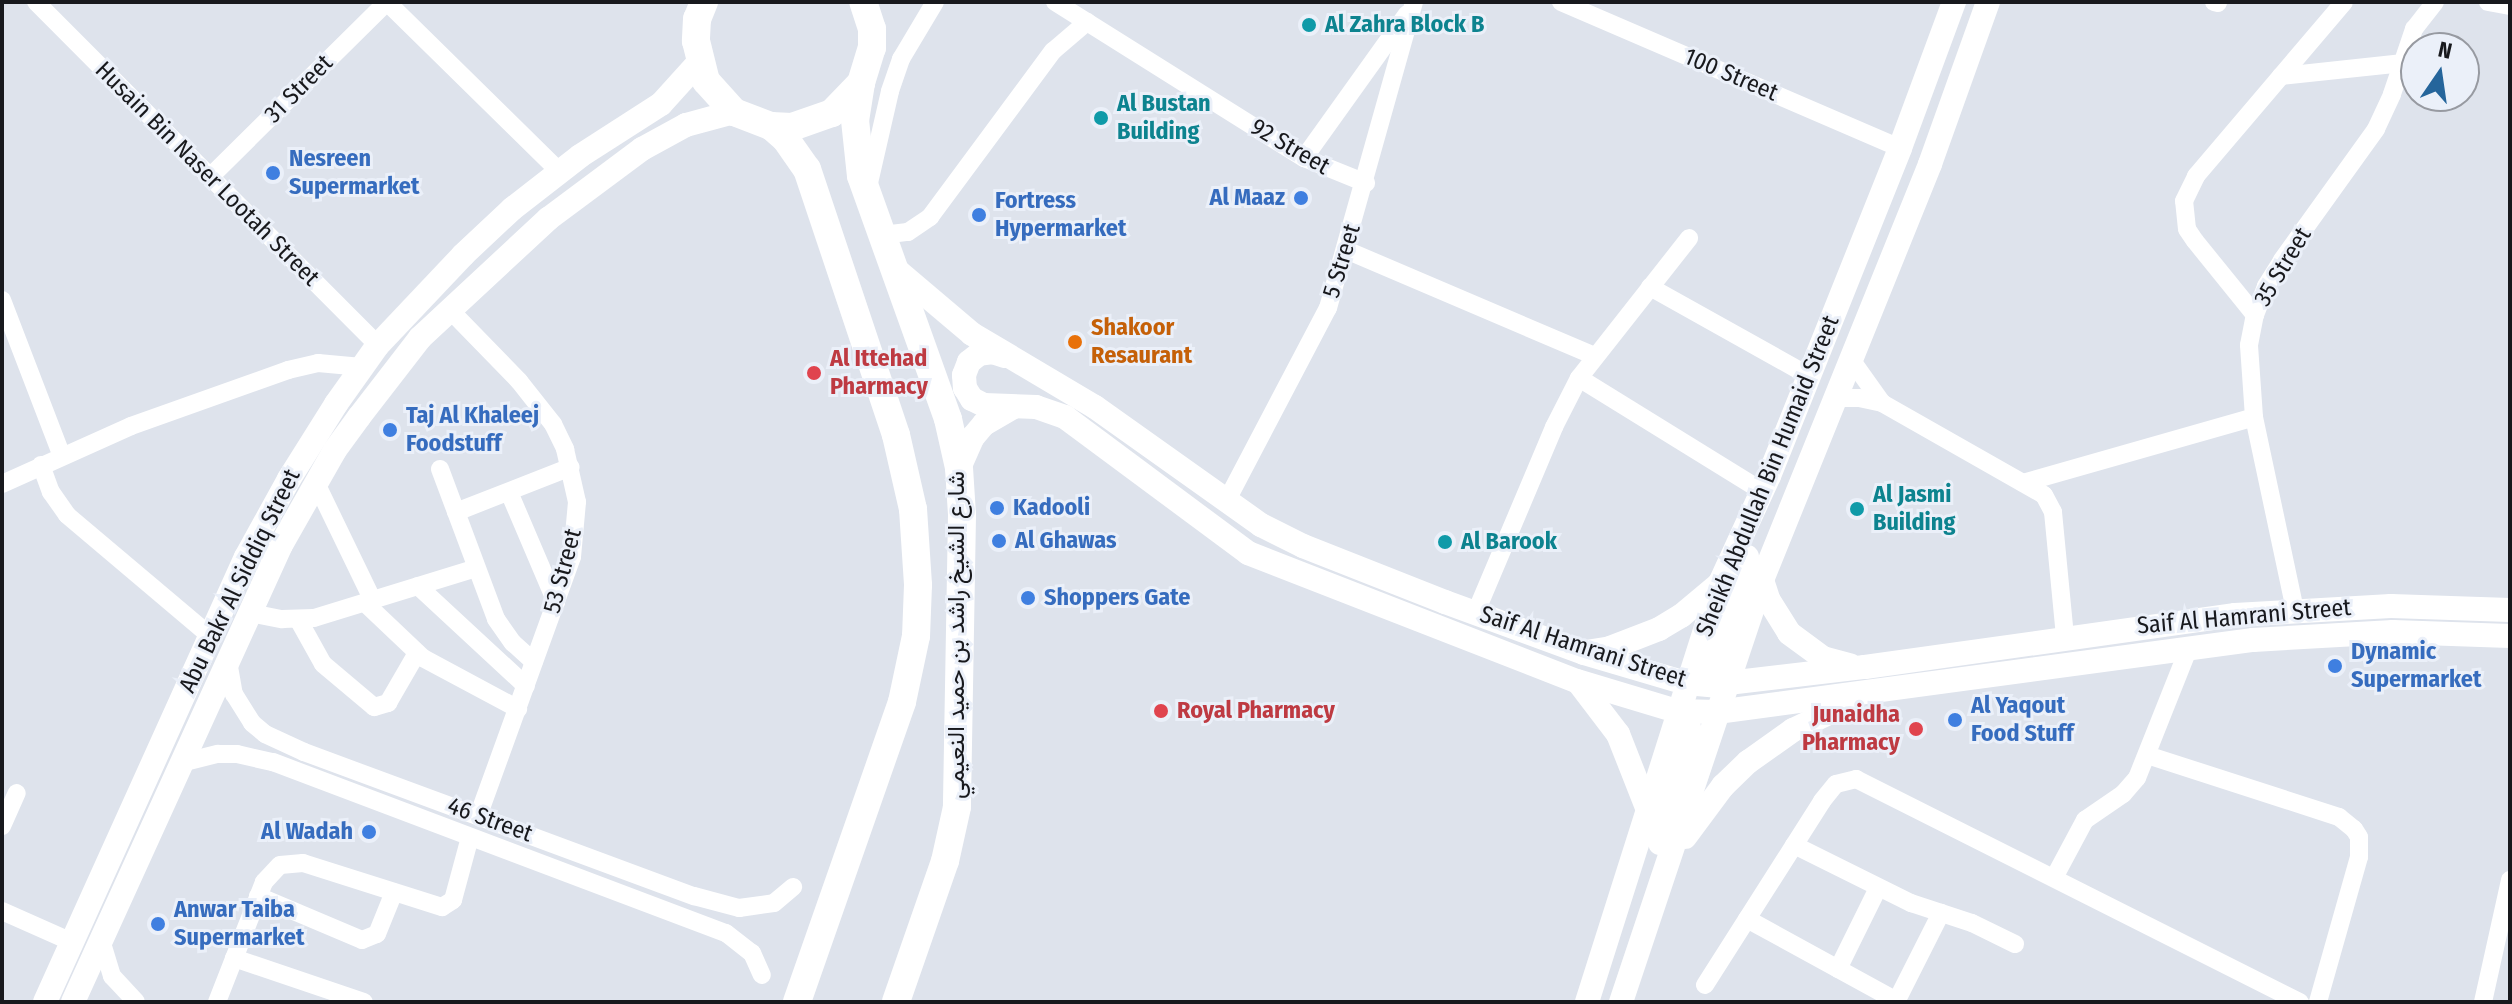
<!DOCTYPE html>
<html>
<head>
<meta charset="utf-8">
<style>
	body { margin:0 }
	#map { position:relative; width:2512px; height:1004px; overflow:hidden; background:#dee3ec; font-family:"Fira Sans Condensed",Vazirmatn,sans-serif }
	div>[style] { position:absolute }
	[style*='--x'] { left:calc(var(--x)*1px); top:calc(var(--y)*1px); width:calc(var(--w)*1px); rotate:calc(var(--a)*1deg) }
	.street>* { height:18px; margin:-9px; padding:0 9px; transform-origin:9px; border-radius:9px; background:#fff }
	.secondary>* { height:24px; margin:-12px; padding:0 12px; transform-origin:12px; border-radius:12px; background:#fff }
	.primary>* { height:28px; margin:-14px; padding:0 14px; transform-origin:14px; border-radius:14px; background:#fff }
	.dots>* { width:22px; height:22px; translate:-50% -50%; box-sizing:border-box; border:4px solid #ebf0f9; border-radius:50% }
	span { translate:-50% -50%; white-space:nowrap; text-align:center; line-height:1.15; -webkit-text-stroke:6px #ebf0f9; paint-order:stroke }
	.culture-label { font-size:24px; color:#0d838f; font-weight:700 }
	.left { translate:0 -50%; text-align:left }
	.street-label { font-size:24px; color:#18191d }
	.shop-label { font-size:24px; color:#366cbe; font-weight:700 }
	.right { translate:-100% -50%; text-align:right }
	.food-label { font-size:24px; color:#c56008; font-weight:700 }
	.health-label { font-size:24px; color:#be3a42; font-weight:700 }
	.frame { position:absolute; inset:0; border:4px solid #18191d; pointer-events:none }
	.north { position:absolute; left:2400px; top:32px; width:80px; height:80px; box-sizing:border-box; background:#ebf0f9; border:2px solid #979aa1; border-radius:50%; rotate:13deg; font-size:22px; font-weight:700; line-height:32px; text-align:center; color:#18191d }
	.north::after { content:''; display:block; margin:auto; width:28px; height:36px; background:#25659b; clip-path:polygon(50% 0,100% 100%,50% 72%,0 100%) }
</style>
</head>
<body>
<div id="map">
	<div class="street">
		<i style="--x:36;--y:2;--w:484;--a:45.1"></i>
		<i style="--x:1055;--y:2;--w:294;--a:32.1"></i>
		<i style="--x:1304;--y:158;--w:67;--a:22"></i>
		<i style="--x:1561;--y:2;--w:369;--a:23.3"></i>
		<i style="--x:2214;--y:2;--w:4;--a:14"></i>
		<i style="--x:2488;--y:2;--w:22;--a:10"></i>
		<i style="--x:2281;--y:76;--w:123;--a:-6.1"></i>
		<i style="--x:1304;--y:158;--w:177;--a:-54.4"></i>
		<i style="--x:210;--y:177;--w:249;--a:-44.7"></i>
		<i style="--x:387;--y:2;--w:243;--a:44.5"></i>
		<i style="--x:869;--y:183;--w:94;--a:-77.1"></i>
		<i style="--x:890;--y:91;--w:34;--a:-71"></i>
		<i style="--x:901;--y:59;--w:66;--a:-59.2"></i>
		<i style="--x:882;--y:235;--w:26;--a:-7"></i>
		<i style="--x:908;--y:232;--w:27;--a:-34"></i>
		<i style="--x:930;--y:217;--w:207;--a:-53.5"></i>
		<i style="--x:1053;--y:51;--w:45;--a:-40.5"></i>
		<i style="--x:1346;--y:250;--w:271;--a:23.1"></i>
		<i style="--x:1650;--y:287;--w:182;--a:29.2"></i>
		<i style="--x:2;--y:300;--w:167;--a:69"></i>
		<i style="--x:450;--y:310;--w:99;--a:45.8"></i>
		<i style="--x:519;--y:381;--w:55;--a:51.7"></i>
		<i style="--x:553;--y:424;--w:28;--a:64"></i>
		<i style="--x:565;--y:449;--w:54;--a:77.2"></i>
		<i style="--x:577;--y:502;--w:55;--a:95.2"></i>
		<i style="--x:572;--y:557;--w:276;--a:109.9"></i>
		<i style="--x:2255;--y:315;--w:95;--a:-129"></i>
		<i style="--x:2195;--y:241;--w:14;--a:-124"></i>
		<i style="--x:2187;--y:229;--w:28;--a:-96"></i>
		<i style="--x:2184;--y:201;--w:28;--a:-64"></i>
		<i style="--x:2196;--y:176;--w:228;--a:-49.6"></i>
		<i style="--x:1850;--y:358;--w:55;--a:54.6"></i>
		<i style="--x:1579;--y:378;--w:215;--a:31.7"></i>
		<i style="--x:1834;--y:398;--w:25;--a:0"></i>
		<i style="--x:1859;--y:398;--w:24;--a:12"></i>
		<i style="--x:1882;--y:403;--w:186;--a:29.6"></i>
		<i style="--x:2044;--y:495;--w:19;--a:62"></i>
		<i style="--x:2053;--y:512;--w:126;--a:84.5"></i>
		<i style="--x:41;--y:465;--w:29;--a:70"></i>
		<i style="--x:51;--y:492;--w:28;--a:55"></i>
		<i style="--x:67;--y:515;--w:187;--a:40.2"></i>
		<i style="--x:440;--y:469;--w:160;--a:69.5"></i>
		<i style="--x:496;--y:619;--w:29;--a:55"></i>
		<i style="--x:513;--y:643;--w:28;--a:42"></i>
		<i style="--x:316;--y:483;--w:131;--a:64.2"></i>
		<i style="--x:2023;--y:483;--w:240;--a:-15.9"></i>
		<i style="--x:2;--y:484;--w:141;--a:-24.2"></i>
		<i style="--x:131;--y:426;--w:167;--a:-19.6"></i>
		<i style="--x:288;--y:370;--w:31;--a:-13"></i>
		<i style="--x:318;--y:363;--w:44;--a:5.2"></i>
		<i style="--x:509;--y:492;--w:120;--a:66.9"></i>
		<i style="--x:1226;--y:502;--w:219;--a:-62.3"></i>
		<i style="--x:1328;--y:308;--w:318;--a:-74.3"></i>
		<i style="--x:456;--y:512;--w:123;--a:-21.4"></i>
		<i style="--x:418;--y:586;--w:147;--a:42.8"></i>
		<i style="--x:365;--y:603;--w:80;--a:43.5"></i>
		<i style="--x:423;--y:658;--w:108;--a:28.2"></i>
		<i style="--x:2295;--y:610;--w:197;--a:-102"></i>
		<i style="--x:2254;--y:417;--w:72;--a:-94"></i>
		<i style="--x:2249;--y:345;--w:31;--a:-79"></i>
		<i style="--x:2255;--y:315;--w:31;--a:-69"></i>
		<i style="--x:2266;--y:286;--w:31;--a:-58"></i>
		<i style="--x:2282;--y:260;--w:161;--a:-54.3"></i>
		<i style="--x:2376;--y:129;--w:38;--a:-65"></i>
		<i style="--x:2392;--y:94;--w:69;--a:-71.3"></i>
		<i style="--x:2414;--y:29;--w:34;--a:-52"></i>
		<i style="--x:1476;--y:612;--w:201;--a:-67.1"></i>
		<i style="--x:1554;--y:427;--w:55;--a:-63"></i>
		<i style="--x:1579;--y:378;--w:178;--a:-51.8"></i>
		<i style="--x:250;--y:613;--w:33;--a:11"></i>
		<i style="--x:282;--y:619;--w:32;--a:-2"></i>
		<i style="--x:314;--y:618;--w:170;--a:-17.1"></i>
		<i style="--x:298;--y:619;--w:51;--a:60.9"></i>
		<i style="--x:323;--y:664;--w:67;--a:40.1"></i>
		<i style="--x:374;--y:707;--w:15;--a:-16"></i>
		<i style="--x:388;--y:703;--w:58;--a:-59.9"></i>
		<i style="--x:228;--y:661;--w:34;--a:80"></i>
		<i style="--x:234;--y:694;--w:34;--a:58"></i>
		<i style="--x:252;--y:723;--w:17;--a:40"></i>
		<i style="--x:265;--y:734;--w:43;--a:24.8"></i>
		<i style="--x:304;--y:752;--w:416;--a:20.3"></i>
		<i style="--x:694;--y:896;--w:47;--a:14.9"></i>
		<i style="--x:739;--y:908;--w:35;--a:-8"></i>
		<i style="--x:774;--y:903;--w:25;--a:-40"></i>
		<i style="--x:2147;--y:755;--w:202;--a:17.9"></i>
		<i style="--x:2339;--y:817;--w:19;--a:39"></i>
		<i style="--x:2354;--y:829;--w:9;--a:58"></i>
		<i style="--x:2359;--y:837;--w:20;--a:90"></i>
		<i style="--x:2359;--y:857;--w:151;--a:105.8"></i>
		<i style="--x:181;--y:763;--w:38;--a:-14"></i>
		<i style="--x:218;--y:754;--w:19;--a:0"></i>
		<i style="--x:237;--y:754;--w:37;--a:13"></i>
		<i style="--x:273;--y:762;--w:484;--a:20.7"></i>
		<i style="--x:726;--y:933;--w:33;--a:38"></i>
		<i style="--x:752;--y:953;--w:24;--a:66"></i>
		<i style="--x:2;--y:826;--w:36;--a:-66"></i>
		<i style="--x:1794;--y:845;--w:131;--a:26.4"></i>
		<i style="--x:1911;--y:903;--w:64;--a:18.2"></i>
		<i style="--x:1972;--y:923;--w:48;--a:26"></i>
		<i style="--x:2055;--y:876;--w:64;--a:-61.8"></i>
		<i style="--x:2085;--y:820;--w:46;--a:-34.4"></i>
		<i style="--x:2123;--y:794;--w:21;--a:-49"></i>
		<i style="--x:2137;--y:778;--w:141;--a:-68.3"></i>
		<i style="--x:258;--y:896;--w:113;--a:22.9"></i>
		<i style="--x:362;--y:940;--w:16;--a:-22"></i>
		<i style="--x:377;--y:934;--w:45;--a:-68"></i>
		<i style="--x:2;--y:911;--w:77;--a:23.9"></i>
		<i style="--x:1747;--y:919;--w:171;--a:28.7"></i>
		<i style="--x:101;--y:940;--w:38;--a:73"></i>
		<i style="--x:112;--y:976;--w:35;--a:47"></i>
		<i style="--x:234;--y:958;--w:137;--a:18.7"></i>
		<i style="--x:1838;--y:969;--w:90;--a:-63.7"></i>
		<i style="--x:1705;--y:985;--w:218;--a:-57.5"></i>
		<i style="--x:1822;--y:801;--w:22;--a:-51"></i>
		<i style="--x:1836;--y:784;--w:21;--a:-14"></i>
		<i style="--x:1856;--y:779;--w:497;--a:26.7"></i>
		<i style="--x:217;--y:1002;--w:129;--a:-68.6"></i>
		<i style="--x:264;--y:882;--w:23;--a:-47"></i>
		<i style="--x:280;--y:865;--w:23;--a:-5"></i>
		<i style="--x:303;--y:863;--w:146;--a:17.6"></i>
		<i style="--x:442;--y:907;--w:13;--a:-32"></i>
		<i style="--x:453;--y:900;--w:65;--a:-74.9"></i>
		<i style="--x:1896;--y:1002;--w:100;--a:-63.2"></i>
		<i style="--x:2483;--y:1002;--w:125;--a:-77.5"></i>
	</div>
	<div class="secondary">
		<i style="--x:894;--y:268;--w:102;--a:40.2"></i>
		<i style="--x:972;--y:334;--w:143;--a:30.7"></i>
		<i style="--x:1095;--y:407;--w:204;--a:35.4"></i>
		<i style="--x:1261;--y:525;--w:47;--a:26.6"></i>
		<i style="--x:1303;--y:546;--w:153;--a:21.5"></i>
		<i style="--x:1445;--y:602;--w:148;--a:20.1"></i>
		<i style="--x:1584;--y:653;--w:106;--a:16.4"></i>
		<i style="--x:1686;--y:683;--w:25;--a:5"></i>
		<i style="--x:1711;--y:685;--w:155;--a:-6.7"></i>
		<i style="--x:1865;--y:667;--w:374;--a:-8"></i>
		<i style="--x:2235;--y:615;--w:156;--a:-3.3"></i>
		<i style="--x:2391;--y:606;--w:119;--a:1.9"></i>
		<i style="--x:1005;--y:356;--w:13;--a:-162"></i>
		<i style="--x:993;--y:352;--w:14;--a:172"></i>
		<i style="--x:979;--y:354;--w:13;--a:141"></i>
		<i style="--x:969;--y:362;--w:14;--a:111"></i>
		<i style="--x:964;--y:375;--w:13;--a:86"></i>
		<i style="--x:965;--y:388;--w:13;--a:58"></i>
		<i style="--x:972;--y:399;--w:13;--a:27"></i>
		<i style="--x:984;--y:405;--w:52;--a:2.2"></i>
		<i style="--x:1036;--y:407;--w:31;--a:19"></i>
		<i style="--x:1065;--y:417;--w:228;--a:36.6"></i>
		<i style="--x:1248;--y:553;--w:353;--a:21.3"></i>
		<i style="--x:1577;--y:681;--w:104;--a:16.7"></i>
		<i style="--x:1677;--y:711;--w:40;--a:1.4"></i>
		<i style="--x:1717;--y:712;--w:541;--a:-7.65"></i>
		<i style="--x:2253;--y:640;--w:140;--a:-3.3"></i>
		<i style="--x:2393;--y:632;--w:117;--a:2"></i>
		<i style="--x:959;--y:468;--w:34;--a:-66"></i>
		<i style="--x:973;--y:437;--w:17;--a:-50"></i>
		<i style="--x:984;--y:424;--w:34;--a:-30"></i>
		<i style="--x:1762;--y:580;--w:20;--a:72"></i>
		<i style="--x:1768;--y:599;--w:40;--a:58"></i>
		<i style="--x:1789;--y:633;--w:42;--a:36.3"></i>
		<i style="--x:1823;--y:658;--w:28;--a:15"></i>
		<i style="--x:1586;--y:652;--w:24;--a:-9"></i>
		<i style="--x:1610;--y:648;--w:53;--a:-21.2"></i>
		<i style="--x:1659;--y:629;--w:26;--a:-31"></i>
		<i style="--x:1681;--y:616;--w:48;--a:-40"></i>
		<i style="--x:1579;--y:683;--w:64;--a:52.6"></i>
		<i style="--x:1618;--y:734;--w:82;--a:68.5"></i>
		<i style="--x:1712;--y:683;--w:131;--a:-74.5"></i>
		<i style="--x:1685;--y:837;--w:64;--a:-53.3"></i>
		<i style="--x:1723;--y:786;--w:35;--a:-44"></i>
		<i style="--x:1748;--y:762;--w:55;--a:-35.4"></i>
		<i style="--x:1793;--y:730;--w:65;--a:-25.4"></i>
		<i style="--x:1660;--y:843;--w:120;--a:-76"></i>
		<i style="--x:45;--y:1002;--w:488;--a:-65.7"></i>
		<i style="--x:246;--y:557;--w:89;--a:-61.1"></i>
		<i style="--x:289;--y:479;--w:89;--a:-57.9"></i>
		<i style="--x:336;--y:404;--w:72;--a:-54.6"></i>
		<i style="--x:378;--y:345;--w:124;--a:-46.6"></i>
		<i style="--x:463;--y:255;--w:67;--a:-43.2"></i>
		<i style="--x:512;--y:209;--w:86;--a:-37.9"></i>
		<i style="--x:580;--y:156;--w:96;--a:-32.7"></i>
		<i style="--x:661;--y:104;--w:57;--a:-47.9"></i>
		<i style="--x:73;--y:1002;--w:502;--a:-65.53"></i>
		<i style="--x:281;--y:545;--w:109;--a:-60.4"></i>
		<i style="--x:335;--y:450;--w:41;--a:-54"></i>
		<i style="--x:359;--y:417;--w:100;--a:-52.3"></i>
		<i style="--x:420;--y:338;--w:175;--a:-42.9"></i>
		<i style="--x:548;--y:219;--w:117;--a:-36.7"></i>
		<i style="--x:642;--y:149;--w:50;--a:-28.6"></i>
		<i style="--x:686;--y:125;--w:50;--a:-15.2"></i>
		<i style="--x:1587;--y:1002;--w:440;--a:-72.4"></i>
		<i style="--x:1720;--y:583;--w:118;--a:-65.4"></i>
		<i style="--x:1769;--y:476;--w:353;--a:-68.2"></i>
		<i style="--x:1900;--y:148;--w:156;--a:-69.7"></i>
		<i style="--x:1621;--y:1002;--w:445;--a:-71.5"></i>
		<i style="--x:1762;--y:580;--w:449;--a:-68"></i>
		<i style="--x:1930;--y:164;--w:172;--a:-70.3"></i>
	</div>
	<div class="primary">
		<i style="--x:704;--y:2;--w:18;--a:112"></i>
		<i style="--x:697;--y:19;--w:22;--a:93"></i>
		<i style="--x:696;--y:41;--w:41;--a:76"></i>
		<i style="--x:706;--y:81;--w:42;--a:47.9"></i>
		<i style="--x:734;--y:112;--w:40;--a:21"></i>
		<i style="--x:771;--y:126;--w:21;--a:3"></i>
		<i style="--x:792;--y:127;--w:42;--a:-19.3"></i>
		<i style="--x:832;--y:113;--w:42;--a:-46"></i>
		<i style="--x:861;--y:83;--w:37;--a:-73"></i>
		<i style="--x:872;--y:48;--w:19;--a:-90"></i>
		<i style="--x:872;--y:29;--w:28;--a:-108"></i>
		<i style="--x:861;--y:83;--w:37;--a:99"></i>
		<i style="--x:855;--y:120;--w:56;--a:83.9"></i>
		<i style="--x:861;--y:176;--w:258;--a:70.3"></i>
		<i style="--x:948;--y:419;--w:50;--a:77.3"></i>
		<i style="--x:959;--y:468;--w:47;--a:86.3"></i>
		<i style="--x:962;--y:515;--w:292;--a:91"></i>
		<i style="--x:957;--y:807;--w:55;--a:102.5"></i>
		<i style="--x:945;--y:861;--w:149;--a:109.2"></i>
		<i style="--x:771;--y:126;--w:18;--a:41"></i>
		<i style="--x:785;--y:138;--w:38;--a:55"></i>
		<i style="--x:807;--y:169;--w:280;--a:71.5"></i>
		<i style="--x:896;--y:435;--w:76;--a:77.1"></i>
		<i style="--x:913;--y:509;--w:76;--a:86.2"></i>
		<i style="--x:918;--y:585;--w:51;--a:92.2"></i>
		<i style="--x:916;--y:636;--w:67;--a:102"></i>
		<i style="--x:902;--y:702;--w:318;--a:109.3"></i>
	</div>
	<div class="dots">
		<i style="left:1309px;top:25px;background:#0f9aa8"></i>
		<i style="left:1101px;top:118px;background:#0f9aa8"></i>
		<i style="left:273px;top:173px;background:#3f7fe0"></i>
		<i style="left:1301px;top:198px;background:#3f7fe0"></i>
		<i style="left:979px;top:215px;background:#3f7fe0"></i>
		<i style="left:1075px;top:342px;background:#e8710a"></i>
		<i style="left:814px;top:373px;background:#e0444e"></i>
		<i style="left:390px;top:430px;background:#3f7fe0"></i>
		<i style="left:997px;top:508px;background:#3f7fe0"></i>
		<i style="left:1857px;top:509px;background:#0f9aa8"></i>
		<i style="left:999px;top:541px;background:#3f7fe0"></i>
		<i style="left:1445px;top:542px;background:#0f9aa8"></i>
		<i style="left:1028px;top:598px;background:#3f7fe0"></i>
		<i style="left:2335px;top:666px;background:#3f7fe0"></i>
		<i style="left:1161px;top:711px;background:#e0444e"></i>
		<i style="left:1955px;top:720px;background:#3f7fe0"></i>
		<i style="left:1916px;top:729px;background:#e0444e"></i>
		<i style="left:369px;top:832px;background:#3f7fe0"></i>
		<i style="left:158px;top:924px;background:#3f7fe0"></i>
	</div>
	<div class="culture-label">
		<span class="left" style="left:1325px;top:25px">Al Zahra Block B</span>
		<span class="left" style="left:1117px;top:118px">Al Bustan<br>Building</span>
		<span class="left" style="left:1873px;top:509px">Al Jasmi<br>Building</span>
		<span class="left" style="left:1461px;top:542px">Al Barook</span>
	</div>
	<div class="street-label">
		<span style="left:1731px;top:75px;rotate:23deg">100 Street</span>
		<span style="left:299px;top:89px;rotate:-45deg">31 Street</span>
		<span style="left:1290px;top:147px;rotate:30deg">92 Street</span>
		<span style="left:207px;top:174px;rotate:45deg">Husain Bin Naser Lootah Street</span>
		<span style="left:1342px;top:261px;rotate:-73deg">5 Street</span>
		<span style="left:2283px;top:267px;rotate:-59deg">35 Street</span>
		<span style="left:1768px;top:476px;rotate:-68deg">Sheikh Abdullah Bin Humaid Street</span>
		<span style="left:563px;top:571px;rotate:-75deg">53 Street</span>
		<span style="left:240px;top:581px;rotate:-64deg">Abu Bakr Al Siddiq Street</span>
		<span style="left:2244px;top:617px;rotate:-5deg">Saif Al Hamrani Street</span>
		<span style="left:957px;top:635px;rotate:-90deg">شارع الشيخ راشد بن حميد النعيمي</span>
		<span style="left:1583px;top:647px;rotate:18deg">Saif Al Hamrani Street</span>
		<span style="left:490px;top:820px;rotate:20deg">46 Street</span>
	</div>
	<div class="shop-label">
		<span class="left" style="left:289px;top:173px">Nesreen<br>Supermarket</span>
		<span class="right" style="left:1285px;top:198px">Al Maaz</span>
		<span class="left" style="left:995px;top:215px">Fortress<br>Hypermarket</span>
		<span class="left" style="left:406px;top:430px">Taj Al Khaleej<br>Foodstuff</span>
		<span class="left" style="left:1013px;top:508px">Kadooli</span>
		<span class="left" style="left:1015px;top:541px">Al Ghawas</span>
		<span class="left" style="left:1044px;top:598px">Shoppers Gate</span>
		<span class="left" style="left:2351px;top:666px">Dynamic<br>Supermarket</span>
		<span class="left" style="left:1971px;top:720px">Al Yaqout<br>Food Stuff</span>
		<span class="right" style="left:353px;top:832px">Al Wadah</span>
		<span class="left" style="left:174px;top:924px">Anwar Taiba<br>Supermarket</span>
	</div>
	<div class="food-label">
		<span class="left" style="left:1091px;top:342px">Shakoor<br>Resaurant</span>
	</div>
	<div class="health-label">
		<span class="left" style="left:830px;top:373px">Al Ittehad<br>Pharmacy</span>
		<span class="left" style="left:1177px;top:711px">Royal Pharmacy</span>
		<span class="right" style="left:1900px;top:729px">Junaidha<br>Pharmacy</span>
	</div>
	<div class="frame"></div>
	<div class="north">N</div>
</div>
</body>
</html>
